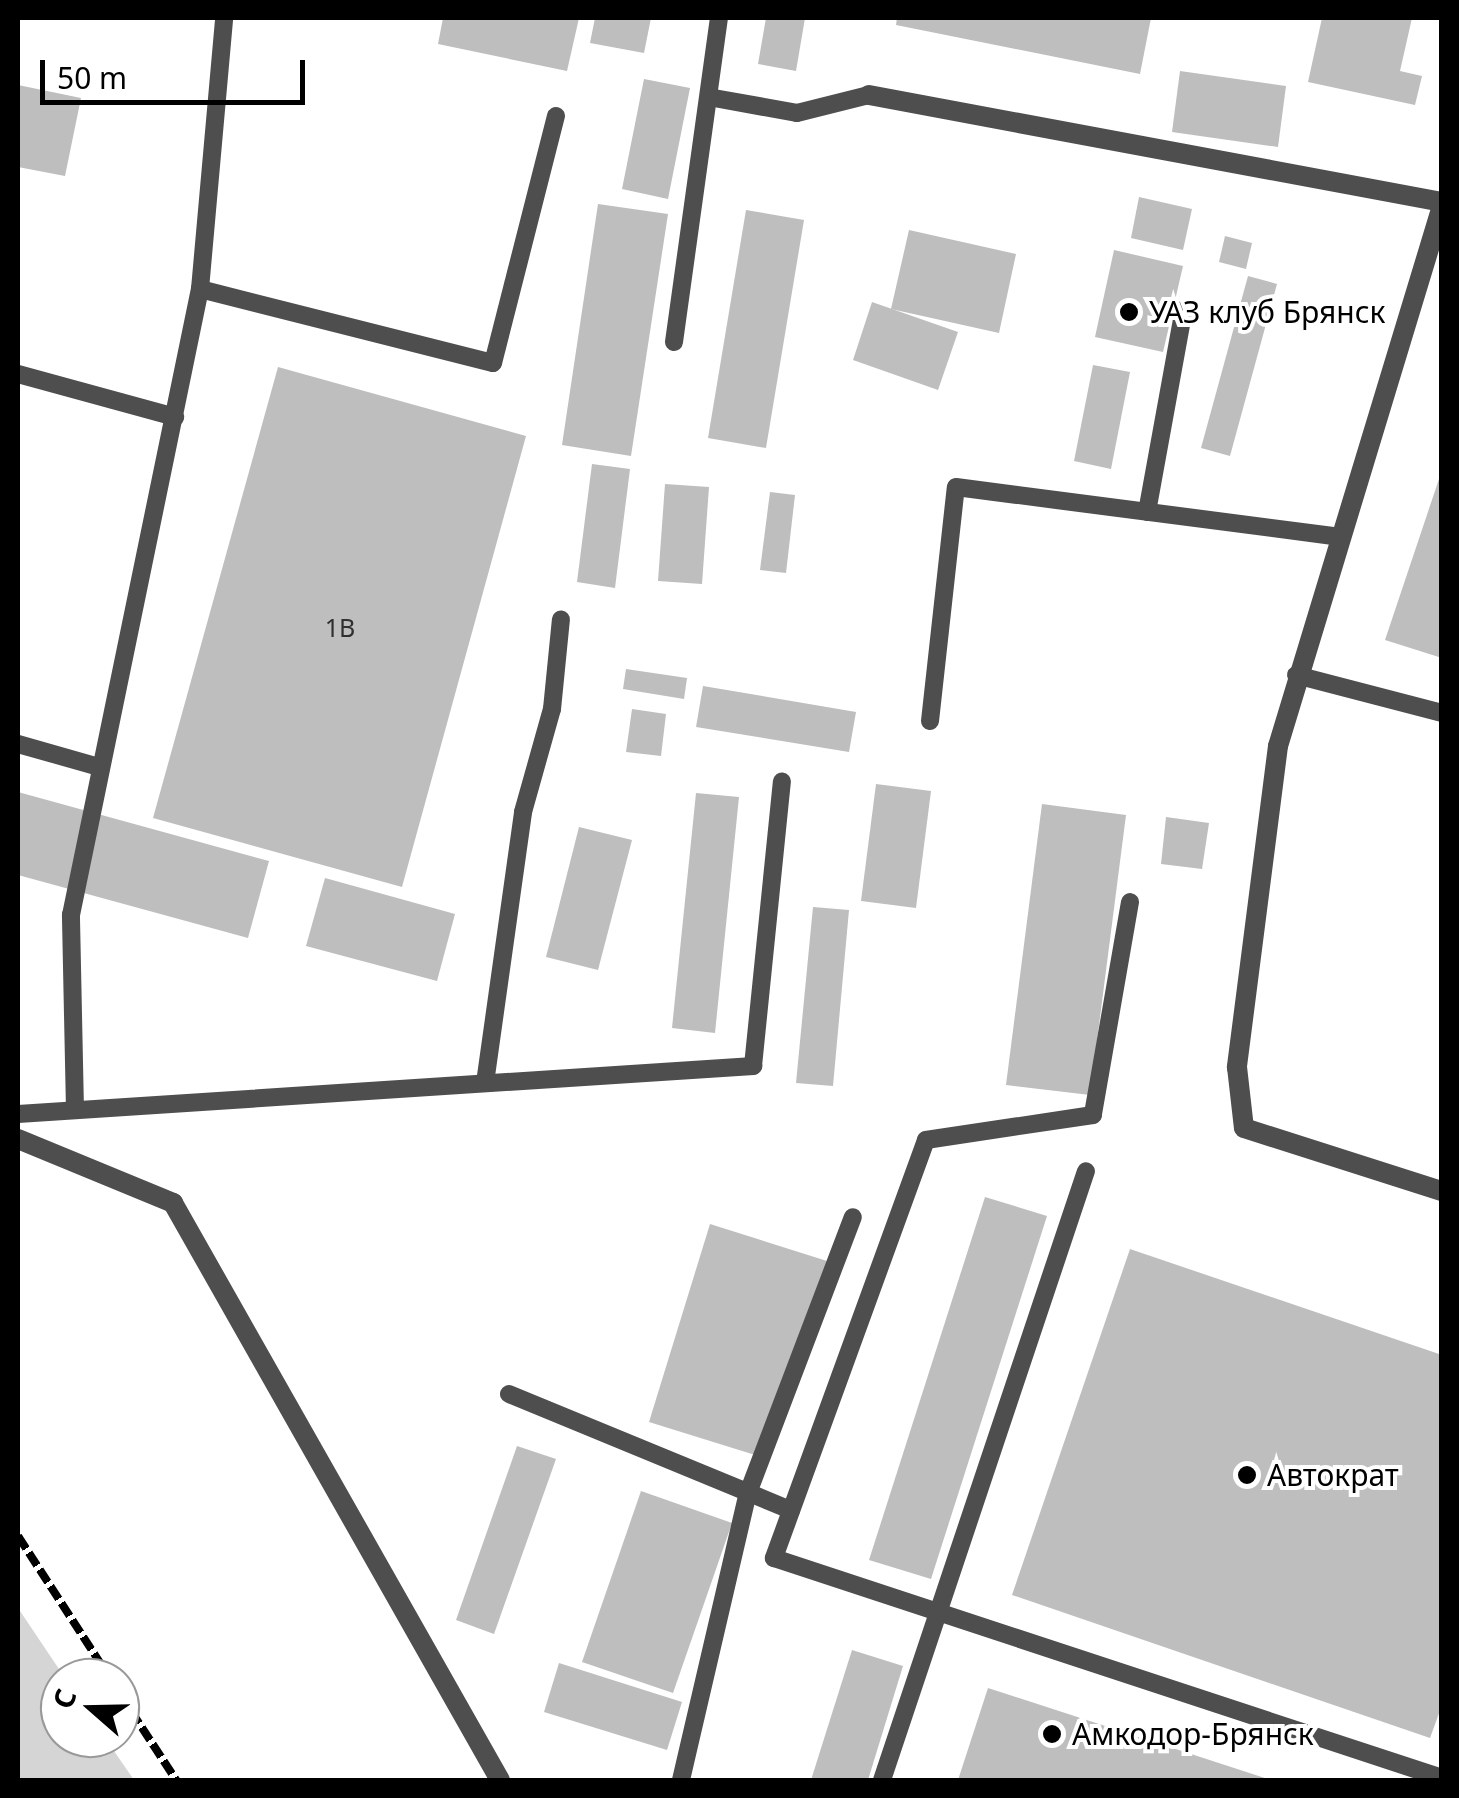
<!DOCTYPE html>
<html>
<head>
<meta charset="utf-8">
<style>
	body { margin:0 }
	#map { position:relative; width:1459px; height:1798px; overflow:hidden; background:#fff; font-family:"Noto Sans",sans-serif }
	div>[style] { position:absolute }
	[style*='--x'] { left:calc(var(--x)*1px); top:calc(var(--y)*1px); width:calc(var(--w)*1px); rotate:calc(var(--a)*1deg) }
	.green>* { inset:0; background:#d5d5d5 }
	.building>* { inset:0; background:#bebebe }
	.service>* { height:18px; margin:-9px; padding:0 9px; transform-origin:9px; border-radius:9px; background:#4e4e4e }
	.minor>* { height:20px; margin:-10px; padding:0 10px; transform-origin:10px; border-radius:10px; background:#4e4e4e }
	.rail>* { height:8px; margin-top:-4px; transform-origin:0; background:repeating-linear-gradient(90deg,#000 0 15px,transparent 0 20px) }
	.dots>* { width:28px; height:28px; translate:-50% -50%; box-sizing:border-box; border:5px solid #fff; border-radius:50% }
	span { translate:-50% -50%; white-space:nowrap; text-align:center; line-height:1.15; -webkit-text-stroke:8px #fff; paint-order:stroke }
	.number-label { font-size:25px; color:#303030 }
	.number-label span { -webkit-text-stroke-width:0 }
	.poi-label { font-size:30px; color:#000 }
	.left { translate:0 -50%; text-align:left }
	.frame { position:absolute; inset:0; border:20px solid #000; pointer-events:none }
	.north { position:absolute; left:40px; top:1658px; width:100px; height:100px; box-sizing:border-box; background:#fff; border:2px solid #999; border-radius:50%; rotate:290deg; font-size:28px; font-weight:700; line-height:40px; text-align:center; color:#000 }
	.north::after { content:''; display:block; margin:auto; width:35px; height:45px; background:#000; clip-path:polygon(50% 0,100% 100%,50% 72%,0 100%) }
	.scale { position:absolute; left:40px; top:60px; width:265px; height:45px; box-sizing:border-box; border:5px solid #000; border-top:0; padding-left:12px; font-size:30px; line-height:35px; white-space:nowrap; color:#000; -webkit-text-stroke:8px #fff; paint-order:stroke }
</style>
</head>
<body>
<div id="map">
	<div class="green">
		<i style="clip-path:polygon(18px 1608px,65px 1678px,60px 1738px,105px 1738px,134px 1780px,18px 1780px)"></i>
	</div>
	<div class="building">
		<i style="clip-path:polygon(443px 18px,579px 18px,567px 71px,438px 44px)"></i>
		<i style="clip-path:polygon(595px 18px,651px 18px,644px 53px,590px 43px)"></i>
		<i style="clip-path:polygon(766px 18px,805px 18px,796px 71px,758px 64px)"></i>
		<i style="clip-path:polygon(897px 18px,1151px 18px,1140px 74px,896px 25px)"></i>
		<i style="clip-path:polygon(1322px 18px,1412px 18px,1400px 71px,1422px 76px,1415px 105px,1308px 82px)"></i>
		<i style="clip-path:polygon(1180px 71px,1286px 86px,1278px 147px,1172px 132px)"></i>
		<i style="clip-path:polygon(644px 79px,690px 88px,668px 199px,622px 189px)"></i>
		<i style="clip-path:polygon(18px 85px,81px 98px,65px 176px,18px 167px)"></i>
		<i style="clip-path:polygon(1139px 197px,1192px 209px,1183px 250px,1131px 238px)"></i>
		<i style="clip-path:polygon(598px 204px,668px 214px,631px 456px,562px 445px)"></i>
		<i style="clip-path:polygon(746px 210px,804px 220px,766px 448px,708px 438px)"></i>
		<i style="clip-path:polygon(909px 230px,1016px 254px,999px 333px,891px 309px)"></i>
		<i style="clip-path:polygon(1225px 236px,1252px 243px,1246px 269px,1219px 262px)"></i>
		<i style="clip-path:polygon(1114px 250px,1183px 266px,1163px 352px,1095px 337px)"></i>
		<i style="clip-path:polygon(1248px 276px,1277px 284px,1230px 456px,1201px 448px)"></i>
		<i style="clip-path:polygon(872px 302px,958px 332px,938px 390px,853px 360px)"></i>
		<i style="clip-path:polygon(1093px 365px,1130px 372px,1111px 469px,1074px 461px)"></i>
		<i style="clip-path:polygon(278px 367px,526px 436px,402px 887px,153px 818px)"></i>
		<i style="clip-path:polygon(592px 464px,630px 469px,615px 588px,577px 582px)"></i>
		<i style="clip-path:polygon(1441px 473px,1442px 473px,1442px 658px,1385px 640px)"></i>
		<i style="clip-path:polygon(665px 484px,709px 487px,702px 584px,658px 581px)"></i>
		<i style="clip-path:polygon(770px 492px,795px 495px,786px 573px,760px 570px)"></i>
		<i style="clip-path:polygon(626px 669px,687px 678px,684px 699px,623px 689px)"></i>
		<i style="clip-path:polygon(703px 686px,856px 712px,849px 752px,696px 727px)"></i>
		<i style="clip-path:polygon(632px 709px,666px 714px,661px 756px,626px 752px)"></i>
		<i style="clip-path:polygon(876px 784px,931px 791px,916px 908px,861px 901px)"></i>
		<i style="clip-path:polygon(18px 792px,269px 861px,248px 938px,18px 875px)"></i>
		<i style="clip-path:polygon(696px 793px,739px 797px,715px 1033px,672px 1028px)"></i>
		<i style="clip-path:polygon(1042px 804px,1126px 815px,1090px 1095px,1006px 1085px)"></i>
		<i style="clip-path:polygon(1166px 817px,1209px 823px,1202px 869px,1161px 864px)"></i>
		<i style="clip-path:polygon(579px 827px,632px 840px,598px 970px,546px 957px)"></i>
		<i style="clip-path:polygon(325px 878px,455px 914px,437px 981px,306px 946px)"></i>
		<i style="clip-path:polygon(813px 907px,849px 910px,833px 1086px,796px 1083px)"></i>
		<i style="clip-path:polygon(985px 1197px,1047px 1216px,931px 1579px,869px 1560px)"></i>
		<i style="clip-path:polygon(710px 1224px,827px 1261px,765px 1458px,649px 1422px)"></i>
		<i style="clip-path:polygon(1130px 1249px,1442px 1355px,1442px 1705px,1430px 1738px,1012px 1595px)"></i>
		<i style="clip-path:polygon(517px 1446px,556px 1459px,494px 1634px,456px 1620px)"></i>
		<i style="clip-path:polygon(641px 1491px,732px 1523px,673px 1693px,582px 1662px)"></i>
		<i style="clip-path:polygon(852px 1650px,903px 1666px,868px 1780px,811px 1780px)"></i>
		<i style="clip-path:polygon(559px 1663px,682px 1702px,667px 1750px,544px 1712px)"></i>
		<i style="clip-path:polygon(988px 1688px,1271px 1780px,958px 1780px)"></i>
	</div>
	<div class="service">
		<i style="--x:714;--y:98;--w:84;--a:10.2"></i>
		<i style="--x:797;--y:113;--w:74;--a:-14"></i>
		<i style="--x:200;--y:289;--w:302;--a:14.2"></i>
		<i style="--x:493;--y:363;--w:255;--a:-75.7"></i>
		<i style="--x:674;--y:342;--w:327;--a:-82.1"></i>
		<i style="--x:18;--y:374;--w:163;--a:15.3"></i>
		<i style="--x:1147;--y:512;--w:206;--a:-79.7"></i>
		<i style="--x:1296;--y:675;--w:151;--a:14.6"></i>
		<i style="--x:930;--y:721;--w:235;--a:-83.7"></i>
		<i style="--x:956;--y:487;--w:388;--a:7.4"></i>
		<i style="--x:18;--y:744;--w:81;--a:15.8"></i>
		<i style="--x:1130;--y:902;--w:216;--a:99.9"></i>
		<i style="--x:1093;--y:1115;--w:169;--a:171.5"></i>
		<i style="--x:926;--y:1140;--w:445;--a:110"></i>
		<i style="--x:774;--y:1558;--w:703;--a:18.23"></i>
		<i style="--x:485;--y:1083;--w:274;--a:-82"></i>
		<i style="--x:523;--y:812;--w:107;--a:-74.3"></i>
		<i style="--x:552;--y:709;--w:90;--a:-84.3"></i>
		<i style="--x:75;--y:1110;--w:195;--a:-91.2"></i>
		<i style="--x:71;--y:915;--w:639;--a:-78.36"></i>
		<i style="--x:200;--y:289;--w:272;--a:-84.9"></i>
		<i style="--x:18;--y:1114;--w:737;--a:-3.74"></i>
		<i style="--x:753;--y:1066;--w:286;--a:-84.2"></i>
		<i style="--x:509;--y:1394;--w:305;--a:22.4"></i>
		<i style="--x:681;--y:1780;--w:295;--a:-76.9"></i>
		<i style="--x:748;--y:1493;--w:295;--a:-69.2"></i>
		<i style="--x:882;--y:1780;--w:642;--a:-71.48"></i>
	</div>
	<div class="minor">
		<i style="--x:869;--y:95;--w:583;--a:10.58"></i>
		<i style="--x:1442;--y:206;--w:564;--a:106.89"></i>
		<i style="--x:1278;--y:746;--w:324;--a:97.3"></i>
		<i style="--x:1237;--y:1067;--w:61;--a:83.5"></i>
		<i style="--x:1244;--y:1128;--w:208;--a:17.7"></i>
		<i style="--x:18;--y:1139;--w:168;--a:22.4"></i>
		<i style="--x:173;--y:1203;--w:663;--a:60.46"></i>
	</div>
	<div class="rail">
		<i style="--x:18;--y:1536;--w:169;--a:57.1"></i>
		<i style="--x:120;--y:1694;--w:103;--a:56.9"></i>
	</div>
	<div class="dots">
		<i style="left:1129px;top:312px;background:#000"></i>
		<i style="left:1247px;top:1475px;background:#000"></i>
		<i style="left:1052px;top:1734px;background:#000"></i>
	</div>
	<div class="number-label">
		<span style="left:340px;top:627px">1В</span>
	</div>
	<div class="poi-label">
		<span class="left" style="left:1149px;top:312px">УАЗ клуб Брянск</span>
		<span class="left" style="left:1267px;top:1475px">Автократ</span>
		<span class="left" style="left:1072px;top:1734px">Амкодор-Брянск</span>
	</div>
	<div class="frame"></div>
	<div class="north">С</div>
	<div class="scale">50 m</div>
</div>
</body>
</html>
